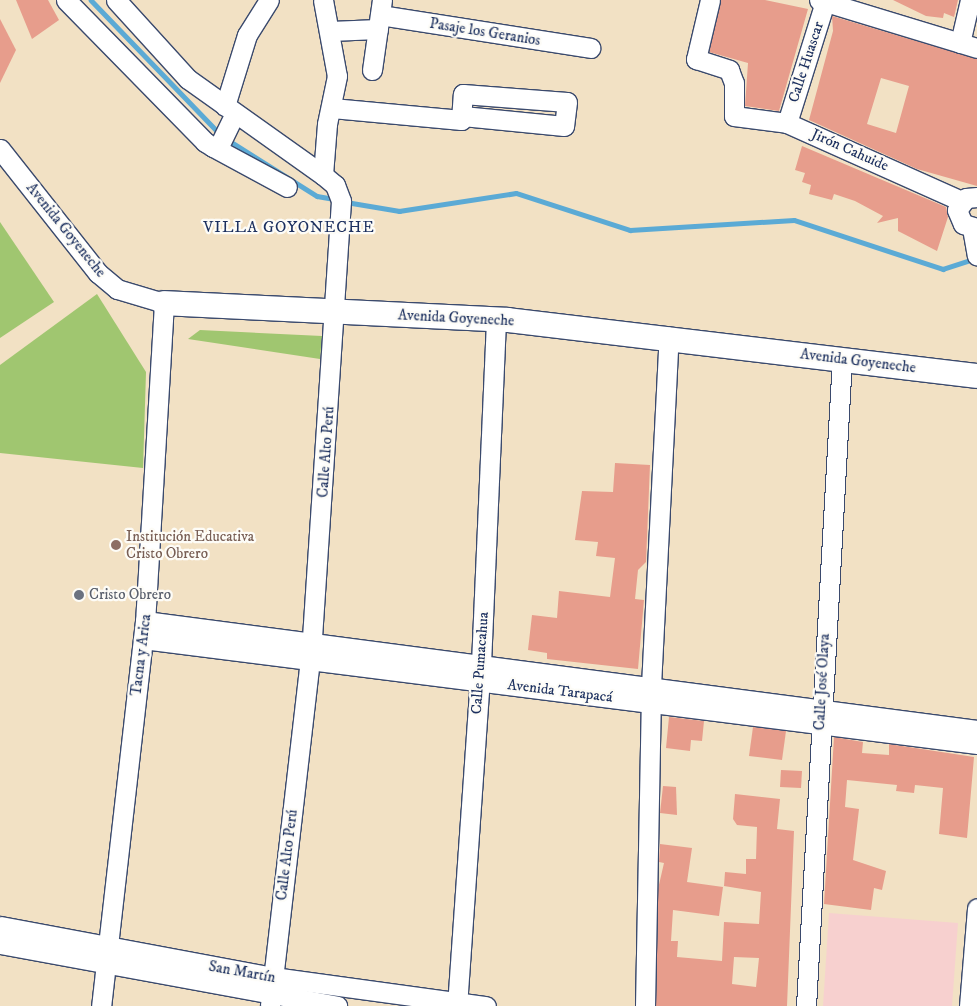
<!DOCTYPE html>
<html>
<head>
<meta charset="utf-8">
<style>
	body { margin:0 }
	#map { position:relative; width:977px; height:1006px; overflow:hidden; background:#f2e1c4; font-family:"IM FELL DW Pica",serif }
	div>[style] { position:absolute }
	[style*='--x'] { left:calc(var(--x)*1px); top:calc(var(--y)*1px); width:calc(var(--w)*1px); rotate:calc(var(--a)*1deg) }
	.built>* { inset:0; background:#f7d0cf }
	.green>* { inset:0; background:#a0c670 }
	.stream>* { height:4.5px; margin:-2.25px; padding:0 2.25px; transform-origin:2.25px; border-radius:2.25px; background:#5baad5 }
	.building>* { inset:0; background:#e79d8c }
	.roads { filter:drop-shadow(1px 0 #3b4a6d) drop-shadow(-1px 0 #3b4a6d) drop-shadow(0 1px #3b4a6d) drop-shadow(0 -1px #3b4a6d) }
	.minor>* { height:19px; margin:-9.5px; padding:0 9.5px; transform-origin:9.5px; border-radius:9.5px; background:#fff }
	.major>* { height:24px; margin:-12px; padding:0 12px; transform-origin:12px; border-radius:12px; background:#fff }
	.dots>* { width:14px; height:14px; translate:-50% -50%; box-sizing:border-box; border:2px solid #fdfcf7; border-radius:50% }
	span { translate:-50% -50%; white-space:nowrap; text-align:center; line-height:1.15; -webkit-text-stroke:4.5px #fdfcf7; paint-order:stroke }
	.street-label { font-size:15px; color:#1b2f5e }
	.education-label { font-size:15px; color:#785e54 }
	.left { translate:0 -50%; text-align:left }
	.worship-label { font-size:15px; color:#5b616d }
	.neighbourhood-label { font-size:16px; color:#1b2f5e; letter-spacing:1px }
</style>
</head>
<body>
<div id="map">
	<div class="built">
		<i style="clip-path:polygon(829px 913px,958px 923px,952px 1006px,823px 1006px)"></i>
	</div>
	<div class="green">
		<i style="clip-path:polygon(0 222px,54px 302px,0 338px)"></i>
		<i style="clip-path:polygon(97px 294px,146px 372px,143px 468px,0 453px,0 365px)"></i>
		<i style="clip-path:polygon(200px 330px,322px 336px,320px 359px,188px 339px)"></i>
	</div>
	<div class="stream">
		<i style="--x:91;--y:0;--w:186;--a:46.1"></i>
		<i style="--x:228;--y:140;--w:105;--a:32.2"></i>
		<i style="--x:317;--y:196;--w:17;--a:10"></i>
		<i style="--x:346;--y:202;--w:54;--a:9.6"></i>
		<i style="--x:399;--y:211;--w:118;--a:-8.7"></i>
		<i style="--x:516;--y:193;--w:120;--a:18"></i>
		<i style="--x:630;--y:230;--w:164;--a:-3.5"></i>
		<i style="--x:794;--y:220;--w:157;--a:18.2"></i>
		<i style="--x:943;--y:269;--w:32;--a:-18"></i>
	</div>
	<div class="building">
		<i style="clip-path:polygon(16px 0,48px 0,59px 20px,32px 39px)"></i>
		<i style="clip-path:polygon(721px 0,765px 0,808px 9px,779px 111px,745px 106px,748px 63px,709px 52px)"></i>
		<i style="clip-path:polygon(893px 0,958px 0,954px 17px,944px 13px,943px 18px,926px 16px)"></i>
		<i style="clip-path:polygon(evenodd,832px 16px,977px 59px,977px 186px,917px 169px,809px 120px,833px 31px,832px 16px,881px 78px,909px 86px,896px 133px,867px 124px,881px 78px)"></i>
		<i style="clip-path:polygon(0 19px,16px 50px,0 83px)"></i>
		<i style="clip-path:polygon(802px 146px,946px 207px,948px 217px,937px 251px,898px 231px,898px 218px,877px 223px,883px 216px,855px 201px,834px 194px,832px 200px,809px 194px,811px 185px,802px 182px,805px 173px,795px 170px)"></i>
		<i style="clip-path:polygon(615px 463px,650px 465px,646px 562px,638px 570px,635px 599px,644px 600px,638px 669px,547px 659px,547px 653px,528px 650px,532px 615px,557px 618px,559px 591px,610px 597px,615px 558px,596px 556px,598px 542px,575px 540px,582px 491px,613px 492px)"></i>
		<i style="clip-path:polygon(669px 717px,704px 721px,702px 741px,691px 740px,690px 751px,666px 748px)"></i>
		<i style="clip-path:polygon(753px 727px,786px 731px,782px 760px,749px 756px)"></i>
		<i style="clip-path:polygon(834px 737px,863px 742px,862px 753px,889px 755px,889px 744px,974px 757px,967px 838px,939px 834px,943px 788px,915px 785px,914px 793px,896px 791px,897px 785px,847px 780px,845px 807px,859px 809px,853px 860px,886px 871px,882px 890px,874px 888px,871px 910px,824px 904px)"></i>
		<i style="clip-path:polygon(781px 770px,802px 771px,801px 788px,780px 787px)"></i>
		<i style="clip-path:polygon(663px 786px,676px 787px,677px 815px,660px 813px)"></i>
		<i style="clip-path:polygon(evenodd,735px 794px,780px 799px,777px 829px,794px 831px,787px 1006px,656px 1006px,658px 889px,664px 863px,659px 862px,660px 844px,692px 848px,687px 882px,723px 887px,719px 916px,673px 910px,671px 941px,678px 941px,677px 957px,722px 961px,724px 922px,759px 924px,761px 892px,724px 886px,725px 872px,746px 874px,746px 859px,756px 859px,757px 827px,737px 825px,733px 819px,735px 794px,734px 957px,759px 958px,756px 987px,732px 984px,734px 957px)"></i>
	</div>
	<div class="roads">
		<div class="minor">
			<i style="--x:66;--y:0;--w:199;--a:45.6"></i>
			<i style="--x:205;--y:142;--w:9;--a:32"></i>
			<i style="--x:213;--y:147;--w:8;--a:-23"></i>
			<i style="--x:220;--y:144;--w:34;--a:-64"></i>
			<i style="--x:116;--y:0;--w:107;--a:47.7"></i>
			<i style="--x:188;--y:79;--w:166;--a:35.4"></i>
			<i style="--x:323;--y:175;--w:16;--a:40"></i>
			<i style="--x:335;--y:185;--w:17;--a:69"></i>
			<i style="--x:341;--y:201;--w:442;--a:93.8"></i>
			<i style="--x:312;--y:642;--w:366;--a:96.6"></i>
			<i style="--x:323;--y:0;--w:77;--a:79.6"></i>
			<i style="--x:337;--y:76;--w:49;--a:101.8"></i>
			<i style="--x:327;--y:124;--w:51;--a:94.5"></i>
			<i style="--x:710;--y:0;--w:61;--a:103.3"></i>
			<i style="--x:696;--y:59;--w:35;--a:18"></i>
			<i style="--x:729;--y:70;--w:14;--a:69"></i>
			<i style="--x:734;--y:83;--w:33;--a:90"></i>
			<i style="--x:734;--y:116;--w:53;--a:7.5"></i>
			<i style="--x:787;--y:123;--w:191;--a:24.1"></i>
			<i style="--x:819;--y:0;--w:165;--a:16.9"></i>
			<i style="--x:380;--y:15;--w:213;--a:8.9"></i>
			<i style="--x:330;--y:31;--w:48;--a:-2.4"></i>
			<i style="--x:960;--y:43;--w:44;--a:-76.9"></i>
			<i style="--x:372;--y:70;--w:71;--a:-81.9"></i>
			<i style="--x:225;--y:106;--w:74;--a:-72.8"></i>
			<i style="--x:247;--y:35;--w:41;--a:-57.8"></i>
			<i style="--x:332;--y:108;--w:130;--a:5.3"></i>
			<i style="--x:461;--y:120;--w:26;--a:-86"></i>
			<i style="--x:463;--y:94;--w:104;--a:4.4"></i>
			<i style="--x:567;--y:102;--w:24;--a:97"></i>
			<i style="--x:564;--y:126;--w:102;--a:-174.4"></i>
			<i style="--x:787;--y:123;--w:127;--a:-72.6"></i>
			<i style="--x:213;--y:147;--w:84;--a:28.4"></i>
			<i style="--x:0;--y:149;--w:158;--a:51.7"></i>
			<i style="--x:98;--y:273;--w:25;--a:40"></i>
			<i style="--x:117;--y:289;--w:49;--a:16.6"></i>
			<i style="--x:164;--y:303;--w:319;--a:93.4"></i>
			<i style="--x:145;--y:621;--w:388;--a:96.5"></i>
			<i style="--x:977;--y:197;--w:11;--a:175"></i>
			<i style="--x:966;--y:198;--w:15;--a:127"></i>
			<i style="--x:957;--y:210;--w:15;--a:67"></i>
			<i style="--x:963;--y:224;--w:15;--a:16"></i>
			<i style="--x:972;--y:228;--w:28;--a:80"></i>
			<i style="--x:145;--y:621;--w:839;--a:7.46"></i>
			<i style="--x:143;--y:639;--w:841;--a:7.18"></i>
			<i style="--x:0;--y:926;--w:278;--a:10.6"></i>
			<i style="--x:273;--y:977;--w:215;--a:7.8"></i>
			<i style="--x:0;--y:944;--w:343;--a:10.4"></i>
			<i style="--x:457;--y:1006;--w:343;--a:-86"></i>
			<i style="--x:481;--y:664;--w:344;--a:-87.5"></i>
			<i style="--x:645;--y:1006;--w:320;--a:-88.9"></i>
			<i style="--x:651;--y:686;--w:350;--a:-87.1"></i>
			<i style="--x:806;--y:1006;--w:648;--a:-86.82"></i>
			<i style="--x:969;--y:1006;--w:98;--a:-85.3"></i>
		</div>
		<div class="major">
			<i style="--x:164;--y:303;--w:344;--a:2.8"></i>
			<i style="--x:508;--y:320;--w:472;--a:6.8"></i>
		</div>
	</div>
	<div class="dots">
		<i style="left:116px;top:545px;background:#8d6e63"></i>
		<i style="left:79px;top:595px;background:#6b7280"></i>
	</div>
	<div class="street-label">
		<span style="left:485px;top:32px;rotate:9deg">Pasaje los Geranios</span>
		<span style="left:806px;top:62px;rotate:-72deg">Calle Huascar</span>
		<span style="left:850px;top:150px;rotate:24deg">Jirón Cahuide</span>
		<span style="left:66px;top:230px;rotate:51deg">Avenida Goyeneche</span>
		<span style="left:456px;top:318px;rotate:3deg">Avenida Goyeneche</span>
		<span style="left:858px;top:361px;rotate:7deg">Avenida Goyeneche</span>
		<span style="left:326px;top:452px;rotate:-86deg">Calle Alto Perú</span>
		<span style="left:141px;top:655px;rotate:-83deg">Tacna y Arica</span>
		<span style="left:480px;top:663px;rotate:-86deg">Calle Pumacahua</span>
		<span style="left:822px;top:682px;rotate:-87deg">Calle José Olaya</span>
		<span style="left:560px;top:691px;rotate:7deg">Avenida Tarapacá</span>
		<span style="left:287px;top:855px;rotate:-83deg">Calle Alto Perú</span>
		<span style="left:242px;top:972px;rotate:10deg">San Martín</span>
	</div>
	<div class="education-label">
		<span class="left" style="left:126px;top:545px">Institución Educativa<br>Cristo Obrero</span>
	</div>
	<div class="worship-label">
		<span class="left" style="left:89px;top:595px">Cristo Obrero</span>
	</div>
	<div class="neighbourhood-label">
		<span style="left:289px;top:227px">VILLA GOYONECHE</span>
	</div>
</div>
</body>
</html>
